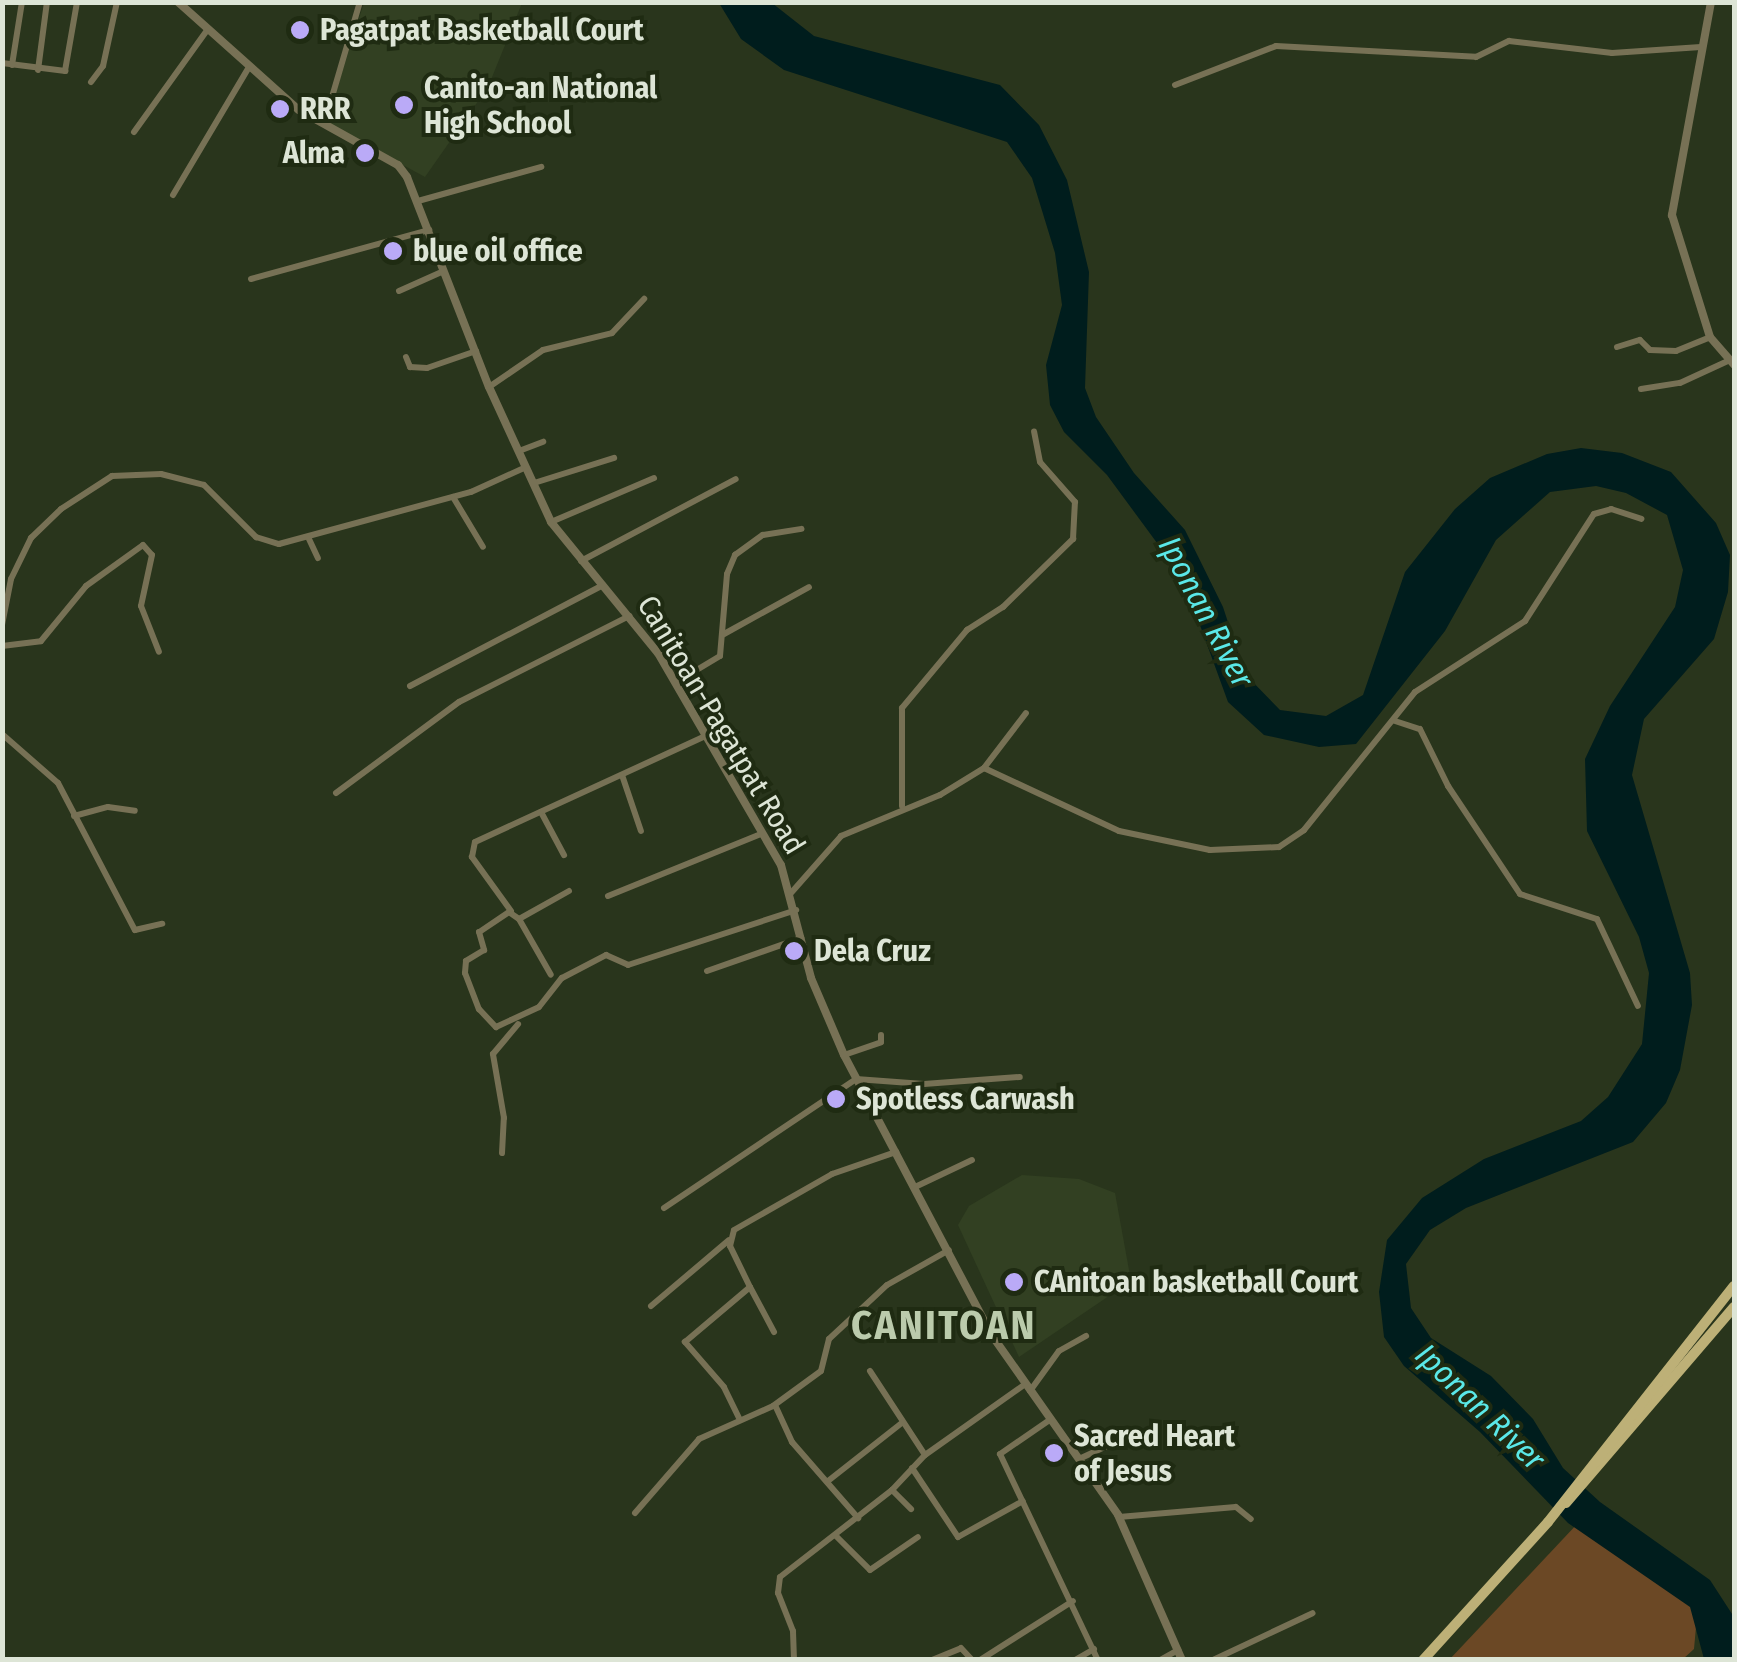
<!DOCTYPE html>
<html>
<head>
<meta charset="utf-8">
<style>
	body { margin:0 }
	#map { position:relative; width:1737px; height:1662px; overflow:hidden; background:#29351c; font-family:"Fira Sans Condensed",sans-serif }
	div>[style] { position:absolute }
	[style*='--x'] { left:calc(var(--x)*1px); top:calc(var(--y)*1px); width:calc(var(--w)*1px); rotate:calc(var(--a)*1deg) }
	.built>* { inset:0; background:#324022 }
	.green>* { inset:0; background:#6b4825 }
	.water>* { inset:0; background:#001d1d }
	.minor>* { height:6px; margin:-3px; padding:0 3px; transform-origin:3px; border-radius:3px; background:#777155 }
	.tertiary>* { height:8px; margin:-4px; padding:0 4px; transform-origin:4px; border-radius:4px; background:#777155 }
	.primary>* { height:10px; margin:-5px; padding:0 5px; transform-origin:5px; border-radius:5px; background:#bdb077 }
	.dots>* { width:28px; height:28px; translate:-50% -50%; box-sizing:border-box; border:5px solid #1f2b12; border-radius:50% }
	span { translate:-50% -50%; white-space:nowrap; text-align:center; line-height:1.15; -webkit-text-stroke:8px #1f2b12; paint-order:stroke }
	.poi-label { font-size:30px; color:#dde5d6; font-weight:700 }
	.left { translate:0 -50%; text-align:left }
	.right { translate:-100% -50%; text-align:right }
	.street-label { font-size:30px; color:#dde5d6 }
	.water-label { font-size:32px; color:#5ae8e8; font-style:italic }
	.district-label { font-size:40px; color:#bbcbac; font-weight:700; letter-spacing:2.5px }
	.frame { position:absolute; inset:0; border:5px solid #dde5d6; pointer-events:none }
</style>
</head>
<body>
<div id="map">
	<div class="built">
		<i style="clip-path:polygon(364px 3px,522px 3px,488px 87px,425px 177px,326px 123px)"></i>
		<i style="clip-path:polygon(1022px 1175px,1079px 1179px,1115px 1193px,1131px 1281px,1019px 1357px,958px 1225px,969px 1206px)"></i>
	</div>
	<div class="green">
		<i style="clip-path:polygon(1579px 1522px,1698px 1605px,1694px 1649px,1683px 1659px,1449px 1660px)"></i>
	</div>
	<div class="water">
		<i style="clip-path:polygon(719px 3px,772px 3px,814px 36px,1000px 85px,1039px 125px,1067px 180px,1089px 272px,1085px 388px,1096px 417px,1134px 473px,1185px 530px,1223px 607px,1245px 674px,1280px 710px,1326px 716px,1363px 695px,1405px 572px,1455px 509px,1490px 478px,1547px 454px,1581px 448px,1622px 453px,1671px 472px,1716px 523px,1730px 555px,1728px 592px,1714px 639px,1644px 719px,1632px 775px,1690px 973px,1692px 1005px,1680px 1070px,1666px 1103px,1633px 1142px,1466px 1208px,1430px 1230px,1406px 1264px,1411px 1308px,1431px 1338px,1491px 1376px,1533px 1419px,1563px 1468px,1600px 1502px,1710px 1580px,1734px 1617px,1734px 1659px,1704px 1659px,1690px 1607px,1568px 1523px,1480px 1432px,1404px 1366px,1384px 1337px,1379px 1292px,1387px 1240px,1422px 1198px,1484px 1159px,1581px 1121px,1608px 1097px,1642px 1044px,1649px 973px,1639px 937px,1587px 831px,1585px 759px,1610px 706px,1675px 607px,1683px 570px,1667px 515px,1626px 493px,1596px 486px,1550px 492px,1496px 540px,1445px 631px,1356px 744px,1319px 747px,1264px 735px,1228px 702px,1193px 606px,1160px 547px,1107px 475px,1064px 432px,1050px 405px,1046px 365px,1062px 305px,1055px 253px,1032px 178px,1007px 142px,784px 70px,741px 39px)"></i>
	</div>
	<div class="minor">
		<i style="--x:2;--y:63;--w:64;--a:7.2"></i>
		<i style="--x:65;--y:71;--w:70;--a:-80.1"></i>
		<i style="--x:12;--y:65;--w:64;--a:-81"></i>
		<i style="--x:38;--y:70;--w:69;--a:-82.5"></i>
		<i style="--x:91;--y:82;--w:20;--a:-53"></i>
		<i style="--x:103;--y:66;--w:66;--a:-77.7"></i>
		<i style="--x:1175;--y:85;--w:108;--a:-21.1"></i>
		<i style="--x:1276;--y:46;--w:200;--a:3.1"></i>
		<i style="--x:1476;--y:57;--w:37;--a:-26"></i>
		<i style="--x:1509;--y:41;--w:104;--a:6.6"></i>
		<i style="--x:1612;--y:53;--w:89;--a:-3.9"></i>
		<i style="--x:324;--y:124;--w:127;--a:-73.6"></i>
		<i style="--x:134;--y:132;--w:127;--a:-54.3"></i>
		<i style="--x:173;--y:195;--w:149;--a:-59.3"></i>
		<i style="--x:418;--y:201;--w:128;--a:-15.5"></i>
		<i style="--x:251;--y:279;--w:185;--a:-15.4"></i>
		<i style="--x:399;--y:291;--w:49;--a:-24"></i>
		<i style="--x:1617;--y:347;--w:24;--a:-17"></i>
		<i style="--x:1640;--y:340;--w:14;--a:45"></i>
		<i style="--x:1650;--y:350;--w:26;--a:2"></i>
		<i style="--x:1676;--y:351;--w:37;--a:-22"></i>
		<i style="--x:406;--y:357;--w:11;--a:68"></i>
		<i style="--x:410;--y:367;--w:17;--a:3"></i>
		<i style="--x:427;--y:368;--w:52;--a:-19.1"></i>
		<i style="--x:489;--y:387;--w:65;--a:-34.4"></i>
		<i style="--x:543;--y:350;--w:71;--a:-13.8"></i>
		<i style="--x:612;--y:333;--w:47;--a:-46.7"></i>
		<i style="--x:1641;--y:389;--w:39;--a:-9"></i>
		<i style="--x:1680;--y:383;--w:55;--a:-24.7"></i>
		<i style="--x:519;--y:451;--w:26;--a:-21"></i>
		<i style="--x:534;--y:483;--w:84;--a:-17.4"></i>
		<i style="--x:453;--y:497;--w:58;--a:59"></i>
		<i style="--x:551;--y:522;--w:112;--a:-23.1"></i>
		<i style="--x:309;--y:539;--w:21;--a:65"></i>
		<i style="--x:581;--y:561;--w:175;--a:-27.9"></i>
		<i style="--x:2;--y:625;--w:47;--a:-78.9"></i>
		<i style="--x:11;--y:579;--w:46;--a:-64"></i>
		<i style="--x:31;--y:538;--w:42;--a:-44"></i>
		<i style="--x:61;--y:509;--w:61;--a:-32.9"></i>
		<i style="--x:112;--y:476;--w:49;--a:-2.3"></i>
		<i style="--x:161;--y:474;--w:44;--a:14.3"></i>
		<i style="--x:204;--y:485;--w:74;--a:45"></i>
		<i style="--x:256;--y:537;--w:24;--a:17"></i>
		<i style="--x:279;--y:544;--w:199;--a:-15.2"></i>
		<i style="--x:471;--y:492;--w:60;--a:-24.4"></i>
		<i style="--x:724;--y:634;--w:97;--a:-28.9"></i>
		<i style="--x:2;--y:646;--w:39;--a:-7"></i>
		<i style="--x:41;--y:641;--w:71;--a:-50.7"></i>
		<i style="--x:86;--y:586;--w:70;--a:-35.7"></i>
		<i style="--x:143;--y:545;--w:13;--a:48"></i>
		<i style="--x:152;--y:555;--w:52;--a:102.2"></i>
		<i style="--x:141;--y:606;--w:49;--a:68.6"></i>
		<i style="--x:675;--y:683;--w:52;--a:-31"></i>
		<i style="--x:720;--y:656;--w:82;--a:-85.1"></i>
		<i style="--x:727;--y:574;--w:21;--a:-67"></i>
		<i style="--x:735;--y:555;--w:34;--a:-36"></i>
		<i style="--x:763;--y:535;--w:39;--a:-9"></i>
		<i style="--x:410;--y:686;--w:218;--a:-27.6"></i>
		<i style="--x:1395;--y:721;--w:26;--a:18"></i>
		<i style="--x:1420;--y:729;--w:64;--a:63.8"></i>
		<i style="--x:1448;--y:786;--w:130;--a:56.3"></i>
		<i style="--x:1520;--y:894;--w:81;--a:18"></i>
		<i style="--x:1597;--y:919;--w:96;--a:64.8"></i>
		<i style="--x:2;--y:734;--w:74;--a:41.2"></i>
		<i style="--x:58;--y:783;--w:166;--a:62.4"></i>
		<i style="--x:135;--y:930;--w:28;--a:-13"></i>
		<i style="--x:984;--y:768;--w:69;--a:-52.6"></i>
		<i style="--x:622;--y:775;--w:59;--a:71.3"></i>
		<i style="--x:336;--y:793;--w:153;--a:-36.5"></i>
		<i style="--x:459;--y:702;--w:191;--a:-26.8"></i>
		<i style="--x:902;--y:806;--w:98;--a:-90"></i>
		<i style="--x:902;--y:708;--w:102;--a:-50.2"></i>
		<i style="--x:967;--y:630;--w:43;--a:-32.6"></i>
		<i style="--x:1003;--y:607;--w:98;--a:-44.2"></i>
		<i style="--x:1073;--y:539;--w:37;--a:-87"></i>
		<i style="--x:1075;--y:502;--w:53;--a:-131.2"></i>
		<i style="--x:1040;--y:462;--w:31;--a:-101"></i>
		<i style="--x:541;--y:812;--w:49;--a:61.9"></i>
		<i style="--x:74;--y:816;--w:35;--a:-15"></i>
		<i style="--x:108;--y:807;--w:27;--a:8"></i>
		<i style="--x:569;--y:891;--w:57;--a:150.8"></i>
		<i style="--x:519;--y:919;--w:12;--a:-145"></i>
		<i style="--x:509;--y:912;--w:36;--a:146"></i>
		<i style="--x:479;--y:932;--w:19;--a:74"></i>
		<i style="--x:484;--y:950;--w:21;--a:149"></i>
		<i style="--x:466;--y:961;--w:12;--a:95"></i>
		<i style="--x:465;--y:973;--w:39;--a:69"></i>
		<i style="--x:479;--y:1009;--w:25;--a:47"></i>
		<i style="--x:496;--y:1027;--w:47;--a:-24.9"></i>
		<i style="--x:539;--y:1007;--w:37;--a:-52"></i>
		<i style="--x:562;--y:978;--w:50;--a:-27.6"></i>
		<i style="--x:606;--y:955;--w:24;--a:24"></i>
		<i style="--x:628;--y:965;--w:177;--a:-18.1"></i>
		<i style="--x:791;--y:893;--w:76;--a:-48.7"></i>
		<i style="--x:841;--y:836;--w:107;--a:-22.5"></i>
		<i style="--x:940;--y:795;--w:52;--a:-31.5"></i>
		<i style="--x:984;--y:768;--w:149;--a:25"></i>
		<i style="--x:1119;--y:831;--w:93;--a:11.8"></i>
		<i style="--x:1210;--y:850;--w:69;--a:-2.5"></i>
		<i style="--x:1279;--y:847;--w:30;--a:-34"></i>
		<i style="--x:1304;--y:830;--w:177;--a:-51.2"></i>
		<i style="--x:1415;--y:692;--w:131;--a:-32.8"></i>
		<i style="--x:1525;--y:621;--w:127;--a:-57.2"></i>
		<i style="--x:1594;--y:514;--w:18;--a:-16"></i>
		<i style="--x:1611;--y:509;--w:32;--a:18"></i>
		<i style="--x:608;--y:896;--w:165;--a:-22.1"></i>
		<i style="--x:511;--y:911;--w:67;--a:-125.8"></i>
		<i style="--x:472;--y:857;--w:15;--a:-79"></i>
		<i style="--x:475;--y:842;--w:253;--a:-24.7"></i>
		<i style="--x:519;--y:919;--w:64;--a:60.3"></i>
		<i style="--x:707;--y:971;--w:100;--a:-19.3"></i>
		<i style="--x:844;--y:1055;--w:39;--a:-19"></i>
		<i style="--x:881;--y:1042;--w:7;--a:-90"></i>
		<i style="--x:502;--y:1153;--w:35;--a:-87"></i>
		<i style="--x:504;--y:1118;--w:65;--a:-99.8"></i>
		<i style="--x:493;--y:1054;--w:39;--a:-50"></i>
		<i style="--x:915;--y:1187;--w:63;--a:-25.3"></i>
		<i style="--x:664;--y:1208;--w:231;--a:-33.9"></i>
		<i style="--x:856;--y:1079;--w:68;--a:4.2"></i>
		<i style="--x:924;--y:1084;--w:96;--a:-4.2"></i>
		<i style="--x:750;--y:1287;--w:51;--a:61.9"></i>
		<i style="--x:651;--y:1306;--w:102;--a:-40.2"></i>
		<i style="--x:870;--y:1371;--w:100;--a:56.8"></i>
		<i style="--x:1030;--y:1391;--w:49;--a:-54.1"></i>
		<i style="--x:1059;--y:1351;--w:31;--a:-29"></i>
		<i style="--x:775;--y:1405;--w:41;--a:65.3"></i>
		<i style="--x:792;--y:1442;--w:101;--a:49"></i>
		<i style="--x:739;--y:1418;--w:34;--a:-116"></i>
		<i style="--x:724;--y:1387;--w:60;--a:-130.9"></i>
		<i style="--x:685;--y:1342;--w:85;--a:-40.2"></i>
		<i style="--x:750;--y:1287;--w:46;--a:-116"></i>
		<i style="--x:730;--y:1246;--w:16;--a:-76"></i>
		<i style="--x:734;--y:1230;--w:113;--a:-29.7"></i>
		<i style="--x:832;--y:1174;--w:68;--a:-19"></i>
		<i style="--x:1051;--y:1419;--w:62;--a:145.5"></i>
		<i style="--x:1000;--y:1454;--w:228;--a:64.6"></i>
		<i style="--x:1079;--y:1459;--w:50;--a:-25"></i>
		<i style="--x:912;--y:1468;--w:83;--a:56.3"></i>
		<i style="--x:958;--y:1537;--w:74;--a:-29"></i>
		<i style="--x:828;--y:1481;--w:95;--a:-38.2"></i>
		<i style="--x:892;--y:1490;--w:27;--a:45"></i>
		<i style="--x:635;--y:1513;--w:98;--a:-49.1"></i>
		<i style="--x:699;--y:1439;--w:81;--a:-24"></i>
		<i style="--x:773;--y:1406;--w:59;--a:-36.1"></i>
		<i style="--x:821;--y:1371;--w:33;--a:-76"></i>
		<i style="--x:829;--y:1339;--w:79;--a:-43"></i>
		<i style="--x:887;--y:1285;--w:71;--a:-29.4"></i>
		<i style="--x:1119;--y:1517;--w:117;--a:-4.9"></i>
		<i style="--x:1236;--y:1507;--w:19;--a:39"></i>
		<i style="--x:836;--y:1536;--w:48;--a:45"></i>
		<i style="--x:870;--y:1570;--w:58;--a:-34.5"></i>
		<i style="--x:794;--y:1660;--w:29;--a:-92"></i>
		<i style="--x:793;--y:1631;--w:41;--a:-111.5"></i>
		<i style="--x:778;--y:1593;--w:16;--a:-83"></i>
		<i style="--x:780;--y:1577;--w:142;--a:-37.8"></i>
		<i style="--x:892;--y:1490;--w:48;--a:-46.7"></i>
		<i style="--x:925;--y:1455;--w:121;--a:-35.3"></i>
		<i style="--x:932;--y:1660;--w:31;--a:-22"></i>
		<i style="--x:961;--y:1648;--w:16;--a:47"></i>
		<i style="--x:980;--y:1660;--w:110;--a:-32.4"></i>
		<i style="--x:1075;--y:1660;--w:22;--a:-30"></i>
		<i style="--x:1160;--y:1660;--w:21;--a:-29"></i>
		<i style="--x:1213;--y:1660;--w:110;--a:-25.2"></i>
	</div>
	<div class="tertiary">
		<i style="--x:178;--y:2;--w:162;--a:41.8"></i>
		<i style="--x:299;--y:110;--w:113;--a:29.1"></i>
		<i style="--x:398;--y:165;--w:15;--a:53"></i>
		<i style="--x:407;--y:177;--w:225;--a:68.7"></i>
		<i style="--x:489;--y:387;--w:149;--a:65.3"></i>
		<i style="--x:551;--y:522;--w:169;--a:50.8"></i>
		<i style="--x:658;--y:653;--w:245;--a:59.9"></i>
		<i style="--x:781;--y:865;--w:117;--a:75.1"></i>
		<i style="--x:811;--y:978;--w:84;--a:66.8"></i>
		<i style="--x:844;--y:1055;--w:315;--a:62.2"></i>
		<i style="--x:991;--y:1334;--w:221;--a:54.9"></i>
		<i style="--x:1118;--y:1515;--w:158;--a:66.2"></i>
		<i style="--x:1711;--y:2;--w:217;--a:100.4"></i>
		<i style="--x:1672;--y:215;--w:128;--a:72.7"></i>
		<i style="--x:1710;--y:337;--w:37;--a:49"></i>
	</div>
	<div class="primary">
		<i style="--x:1566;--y:1503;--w:258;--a:-49.4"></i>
		<i style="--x:1423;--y:1660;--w:186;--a:-47.8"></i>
		<i style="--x:1548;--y:1522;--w:300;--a:-51.8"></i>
	</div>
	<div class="dots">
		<i style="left:300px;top:30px;background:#baaaf7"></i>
		<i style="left:404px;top:105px;background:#baaaf7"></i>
		<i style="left:280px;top:109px;background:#baaaf7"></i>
		<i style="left:365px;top:153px;background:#baaaf7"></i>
		<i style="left:393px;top:251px;background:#baaaf7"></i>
		<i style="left:794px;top:951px;background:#baaaf7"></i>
		<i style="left:836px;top:1099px;background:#baaaf7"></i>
		<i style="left:1014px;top:1282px;background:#baaaf7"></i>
		<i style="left:1054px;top:1453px;background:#baaaf7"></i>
	</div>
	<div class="poi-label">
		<span class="left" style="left:320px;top:30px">Pagatpat Basketball Court</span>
		<span class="left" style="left:424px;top:105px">Canito-an National<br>High School</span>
		<span class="left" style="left:300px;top:109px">RRR</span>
		<span class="right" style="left:345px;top:153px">Alma</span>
		<span class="left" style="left:413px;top:251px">blue oil office</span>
		<span class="left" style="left:814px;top:951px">Dela Cruz</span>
		<span class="left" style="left:856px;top:1099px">Spotless Carwash</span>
		<span class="left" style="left:1034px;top:1282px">CAnitoan basketball Court</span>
		<span class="left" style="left:1074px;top:1453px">Sacred Heart<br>of Jesus</span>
	</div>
	<div class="street-label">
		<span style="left:721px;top:725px;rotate:59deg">Canitoan-Pagatpat Road</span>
	</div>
	<div class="water-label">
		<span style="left:1206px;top:612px;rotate:62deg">Iponan River</span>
		<span style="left:1480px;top:1407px;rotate:44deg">Iponan River</span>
	</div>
	<div class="district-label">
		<span style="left:944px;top:1326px">CANITOAN</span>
	</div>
	<div class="frame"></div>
</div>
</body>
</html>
